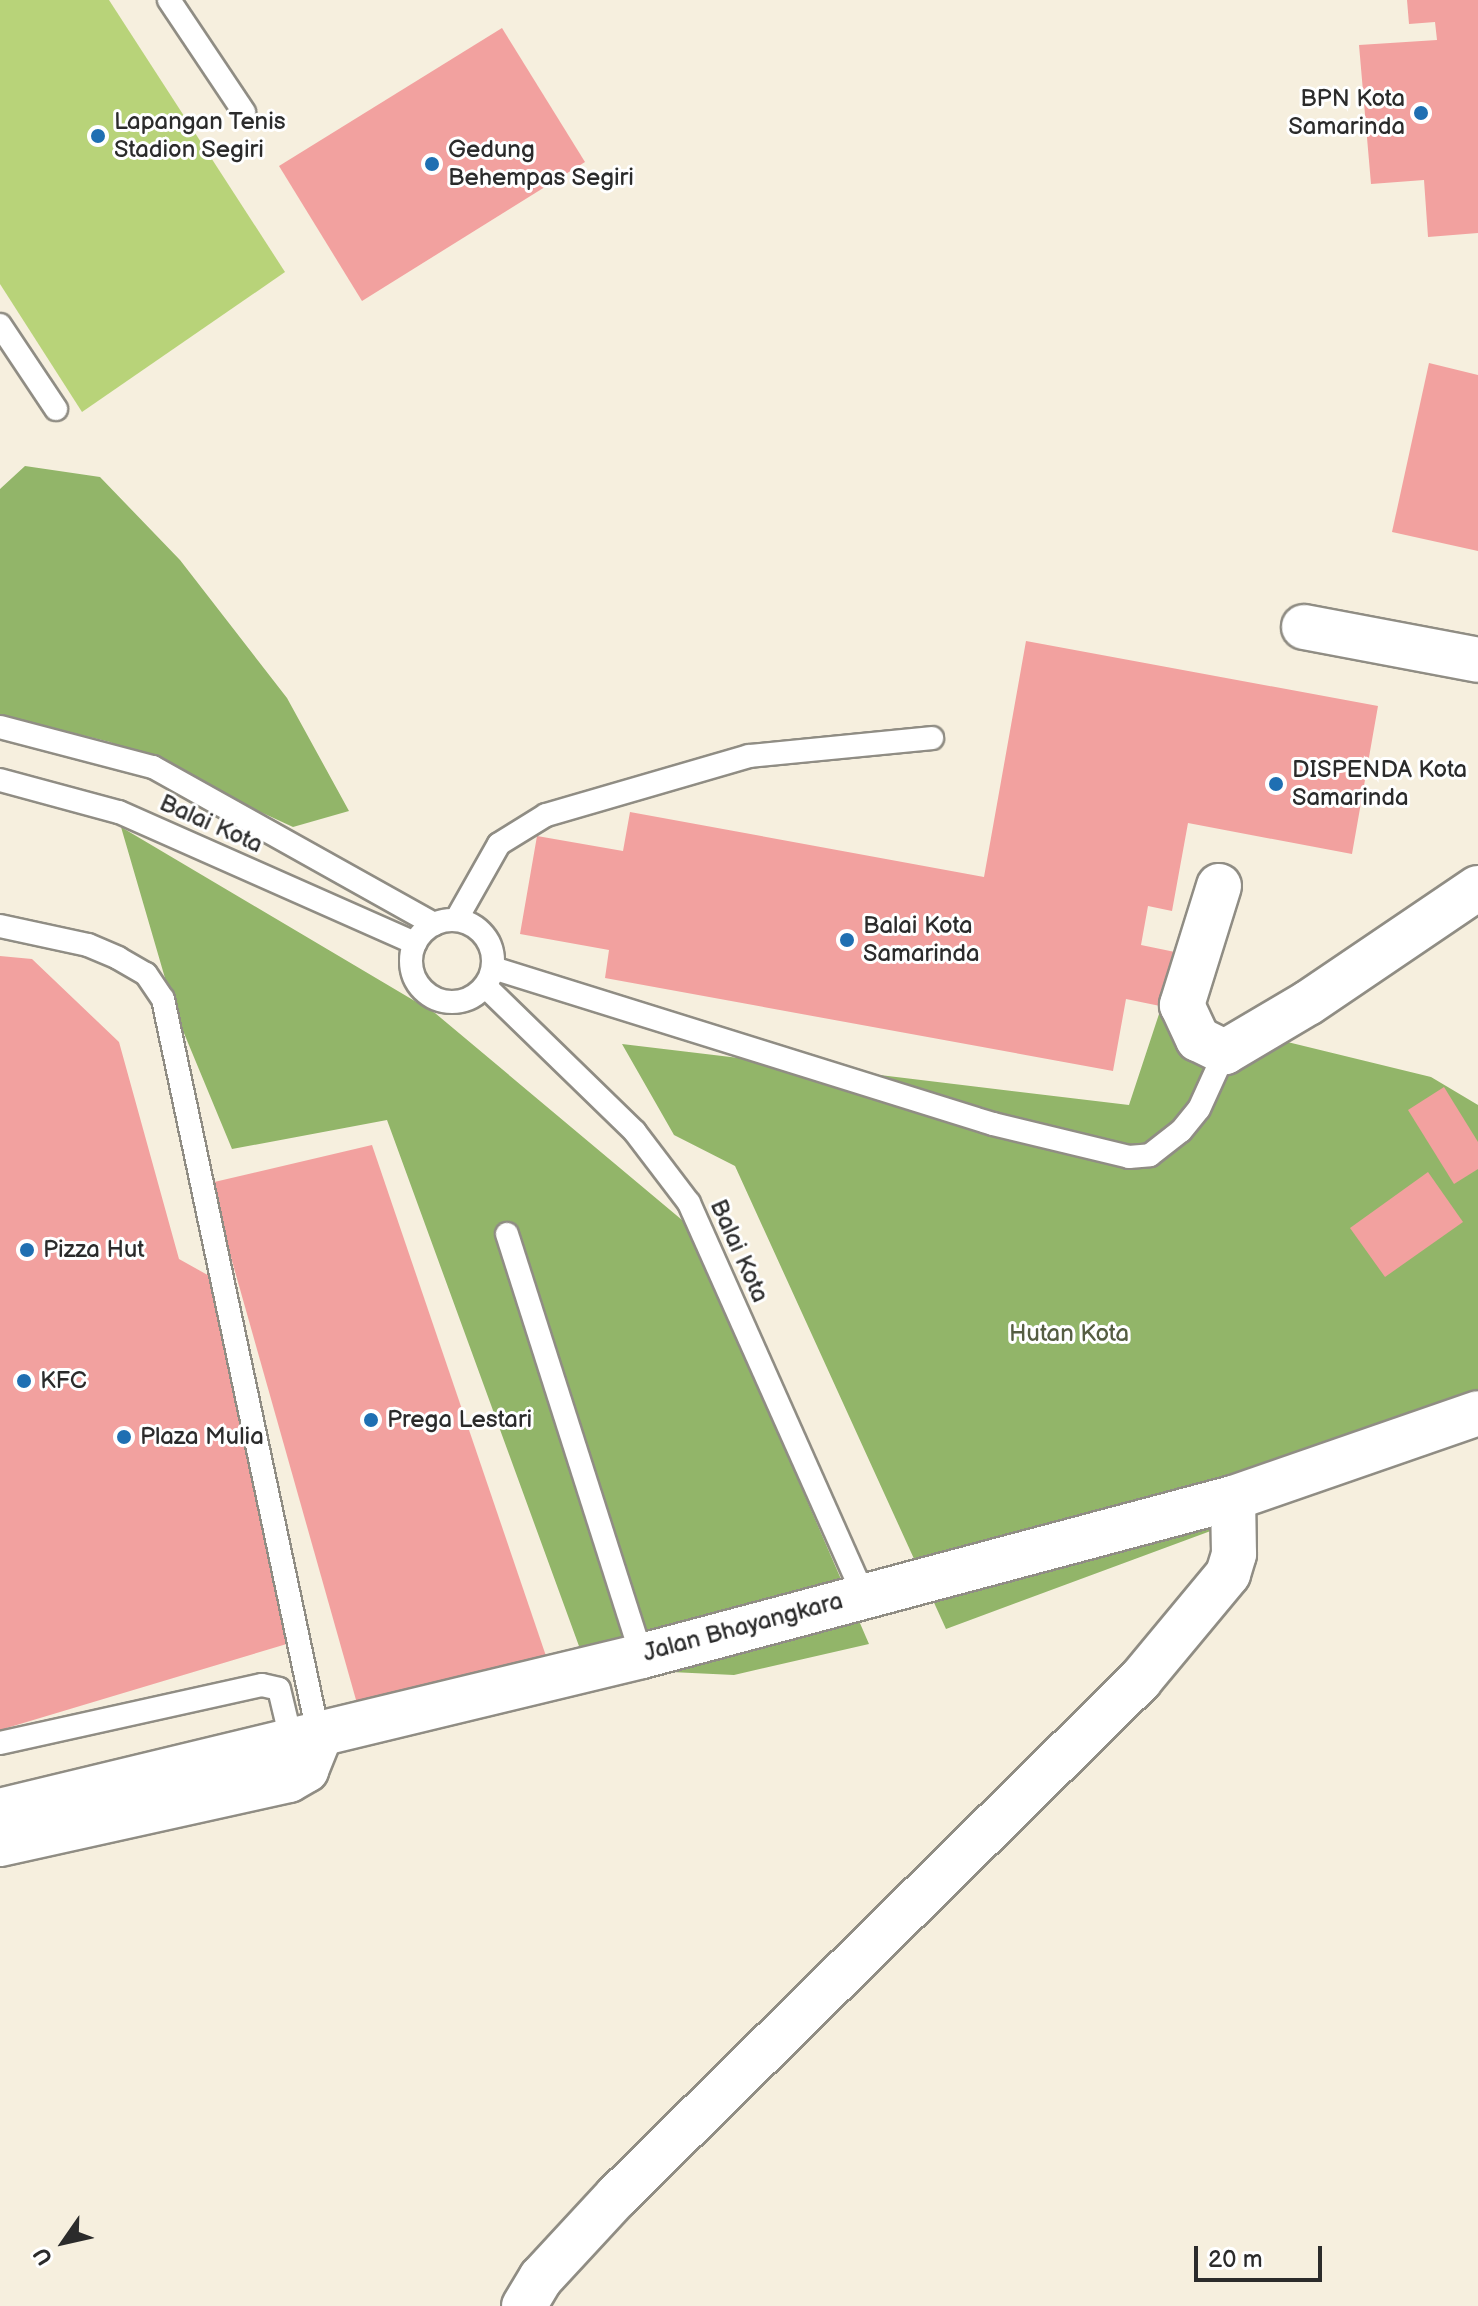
<!DOCTYPE html>
<html>
<head>
<meta charset="utf-8">
<style>
	body { margin:0 }
	#map { position:relative; width:1478px; height:2306px; overflow:hidden; background:#f6efde; font-family:"Balsamiq Sans",sans-serif }
	div>[style] { position:absolute }
	[style*='--x'] { left:calc(var(--x)*1px); top:calc(var(--y)*1px); width:calc(var(--w)*1px); rotate:calc(var(--a)*1deg) }
	.green>* { inset:0; background:#b8d379 }
	.forest>* { inset:0; background:#92b569 }
	.building>* { inset:0; background:#f2a19f }
	.roads { filter:drop-shadow(2px 0 #908d84) drop-shadow(-2px 0 #908d84) drop-shadow(0 2px #908d84) drop-shadow(0 -2px #908d84) }
	.service>* { height:22px; margin:-11px; padding:0 11px; transform-origin:11px; border-radius:11px; background:#fff }
	.service>.ring { margin:-11px; padding:0; box-sizing:content-box; background:none; border:22px solid #fff; border-radius:50% }
	.minor>* { height:44px; margin:-22px; padding:0 22px; transform-origin:22px; border-radius:22px; background:#fff }
	.tertiary>* { height:44px; margin:-22px; padding:0 22px; transform-origin:22px; border-radius:22px; background:#fff }
	.dots>* { width:22px; height:22px; translate:-50% -50%; box-sizing:border-box; border:4px solid #fff; border-radius:50% }
	span { translate:-50% -50%; white-space:nowrap; text-align:center; line-height:1.15; -webkit-text-stroke:6px #fff; paint-order:stroke }
	.poi-label { font-size:24px; color:#2b2b2b }
	.right { translate:-100% -50%; text-align:right }
	.left { translate:0 -50%; text-align:left }
	.street-label { font-size:24px; color:#2b2b2b }
	.park-label { font-size:24px; color:#555d42 }
	.north { position:absolute; left:24px; top:2202px; width:80px; height:80px; -webkit-text-stroke:6px #fff; paint-order:stroke; rotate:236deg; font-size:22px; font-weight:700; line-height:32px; text-align:center; color:#2b2b2b }
	.north::after { content:''; display:block; margin:auto; width:28px; height:36px; background:#2b2b2b; clip-path:polygon(50% 0,100% 100%,50% 72%,0 100%) }
	.scale { position:absolute; left:1194px; top:2246px; width:128px; height:36px; box-sizing:border-box; border:4px solid #2b2b2b; border-top:0; padding-left:10px; font-size:24px; line-height:28px; white-space:nowrap; color:#2b2b2b; -webkit-text-stroke:6px #fff; paint-order:stroke }
</style>
</head>
<body>
<div id="map">
	<div class="green">
		<i style="clip-path:polygon(0 0,109px 0,285px 272px,82px 412px,0 284px)"></i>
	</div>
	<div class="forest">
		<i style="clip-path:polygon(25px 466px,100px 477px,180px 560px,287px 698px,349px 811px,293px 827px,110px 742px,0 715px,0 489px)"></i>
		<i style="clip-path:polygon(121px 827px,435px 1013px,688px 1225px,869px 1644px,734px 1675px,587px 1668px,387px 1120px,232px 1149px,174px 1009px)"></i>
		<i style="clip-path:polygon(1160px 1011px,1431px 1077px,1478px 1105px,1478px 1432px,946px 1629px,735px 1166px,674px 1135px,622px 1044px,1129px 1105px)"></i>
	</div>
	<div class="building">
		<i style="clip-path:polygon(1407px 0,1478px 0,1478px 233px,1428px 237px,1424px 180px,1371px 184px,1359px 45px,1437px 40px,1435px 22px,1409px 24px)"></i>
		<i style="clip-path:polygon(502px 28px,585px 162px,362px 301px,279px 166px)"></i>
		<i style="clip-path:polygon(1429px 363px,1478px 375px,1478px 551px,1392px 532px)"></i>
		<i style="clip-path:polygon(1026px 641px,1378px 706px,1352px 854px,1188px 823px,1172px 911px,1148px 906px,1141px 945px,1175px 952px,1165px 1007px,1126px 999px,1113px 1071px,605px 978px,609px 950px,520px 934px,537px 836px,623px 851px,630px 812px,984px 877px)"></i>
		<i style="clip-path:polygon(0 956px,32px 959px,119px 1042px,179px 1259px,213px 1278px,290px 1643px,0 1730px)"></i>
		<i style="clip-path:polygon(1444px 1087px,1478px 1142px,1478px 1169px,1454px 1184px,1408px 1110px)"></i>
		<i style="clip-path:polygon(372px 1145px,546px 1656px,358px 1707px,210px 1183px)"></i>
		<i style="clip-path:polygon(1428px 1172px,1463px 1222px,1385px 1277px,1350px 1228px)"></i>
	</div>
	<div class="roads">
		<div class="service">
			<i style="--x:169;--y:0;--w:135;--a:56.2"></i>
			<i style="--x:0;--y:325;--w:101;--a:56.3"></i>
			<i style="--x:0;--y:727;--w:158;--a:14.7"></i>
			<i style="--x:153;--y:767;--w:322;--a:29.2"></i>
			<i style="--x:0;--y:780;--w:123;--a:15.1"></i>
			<i style="--x:119;--y:812;--w:324;--a:23.9"></i>
			<i style="--x:456;--y:920;--w:87;--a:-60.5"></i>
			<i style="--x:499;--y:844;--w:55;--a:-31.7"></i>
			<i style="--x:546;--y:815;--w:211;--a:-16.2"></i>
			<i style="--x:749;--y:756;--w:184;--a:-5.6"></i>
			<i class="ring" style="left:411px;top:920px;width:60px;height:60px"></i>
			<i style="--x:0;--y:926;--w:90;--a:12.2"></i>
			<i style="--x:88;--y:945;--w:33;--a:23"></i>
			<i style="--x:118;--y:958;--w:32;--a:30"></i>
			<i style="--x:146;--y:974;--w:30;--a:56"></i>
			<i style="--x:163;--y:999;--w:755;--a:78.08"></i>
			<i style="--x:493;--y:968;--w:524;--a:17.33"></i>
			<i style="--x:993;--y:1124;--w:140;--a:13.6"></i>
			<i style="--x:1129;--y:1157;--w:21;--a:-5"></i>
			<i style="--x:1150;--y:1155;--w:39;--a:-38"></i>
			<i style="--x:1181;--y:1131;--w:28;--a:-51"></i>
			<i style="--x:1199;--y:1109;--w:63;--a:-65.5"></i>
			<i style="--x:485;--y:986;--w:209;--a:44.2"></i>
			<i style="--x:635;--y:1132;--w:89;--a:52.7"></i>
			<i style="--x:689;--y:1203;--w:428;--a:66"></i>
			<i style="--x:507;--y:1234;--w:443;--a:72.3"></i>
			<i style="--x:0;--y:1743;--w:268;--a:-12.5"></i>
			<i style="--x:262;--y:1685;--w:17;--a:13"></i>
			<i style="--x:279;--y:1689;--w:56;--a:76.5"></i>
		</div>
		<div class="minor">
			<i style="--x:1304;--y:627;--w:177;--a:10.7"></i>
			<i style="--x:1219;--y:886;--w:125;--a:107.3"></i>
			<i style="--x:1182;--y:1005;--w:38;--a:65"></i>
			<i style="--x:1198;--y:1039;--w:30;--a:26"></i>
			<i style="--x:1225;--y:1052;--w:96;--a:-30.6"></i>
			<i style="--x:1308;--y:1003;--w:205;--a:-34.1"></i>
			<i style="--x:524;--y:2306;--w:33;--a:-59"></i>
			<i style="--x:541;--y:2278;--w:112;--a:-47.2"></i>
			<i style="--x:617;--y:2196;--w:735;--a:-44.61"></i>
			<i style="--x:1140;--y:1680;--w:138;--a:-50.3"></i>
			<i style="--x:1228;--y:1574;--w:21;--a:-73"></i>
			<i style="--x:1234;--y:1554;--w:56;--a:-91"></i>
		</div>
		<div class="tertiary">
			<i style="--x:0;--y:1811;--w:660;--a:-13.57"></i>
			<i style="--x:642;--y:1656;--w:612;--a:-14.97"></i>
			<i style="--x:1233;--y:1498;--w:259;--a:-19.1"></i>
			<i style="--x:0;--y:1844;--w:296;--a:-12.5"></i>
			<i style="--x:289;--y:1780;--w:20;--a:-30"></i>
			<i style="--x:306;--y:1770;--w:35;--a:-68"></i>
		</div>
	</div>
	<div class="dots">
		<i style="left:1421px;top:113px;background:#1f6fb2"></i>
		<i style="left:98px;top:136px;background:#1f6fb2"></i>
		<i style="left:432px;top:164px;background:#1f6fb2"></i>
		<i style="left:1276px;top:784px;background:#1f6fb2"></i>
		<i style="left:847px;top:940px;background:#1f6fb2"></i>
		<i style="left:27px;top:1250px;background:#1f6fb2"></i>
		<i style="left:24px;top:1381px;background:#1f6fb2"></i>
		<i style="left:371px;top:1420px;background:#1f6fb2"></i>
		<i style="left:124px;top:1437px;background:#1f6fb2"></i>
	</div>
	<div class="poi-label">
		<span class="right" style="left:1405px;top:113px">BPN Kota<br>Samarinda</span>
		<span class="left" style="left:114px;top:136px">Lapangan Tenis<br>Stadion Segiri</span>
		<span class="left" style="left:448px;top:164px">Gedung<br>Behempas Segiri</span>
		<span class="left" style="left:1292px;top:784px">DISPENDA Kota<br>Samarinda</span>
		<span class="left" style="left:863px;top:940px">Balai Kota<br>Samarinda</span>
		<span class="left" style="left:43px;top:1250px">Pizza Hut</span>
		<span class="left" style="left:40px;top:1381px">KFC</span>
		<span class="left" style="left:387px;top:1420px">Prega Lestari</span>
		<span class="left" style="left:140px;top:1437px">Plaza Mulia</span>
	</div>
	<div class="street-label">
		<span style="left:211px;top:824px;rotate:24deg">Balai Kota</span>
		<span style="left:739px;top:1251px;rotate:66deg">Balai Kota</span>
		<span style="left:743px;top:1627px;rotate:-15deg">Jalan Bhayangkara</span>
	</div>
	<div class="park-label">
		<span style="left:1069px;top:1334px">Hutan Kota</span>
	</div>
	<div class="north">U</div>
	<div class="scale">20 m</div>
</div>
</body>
</html>
